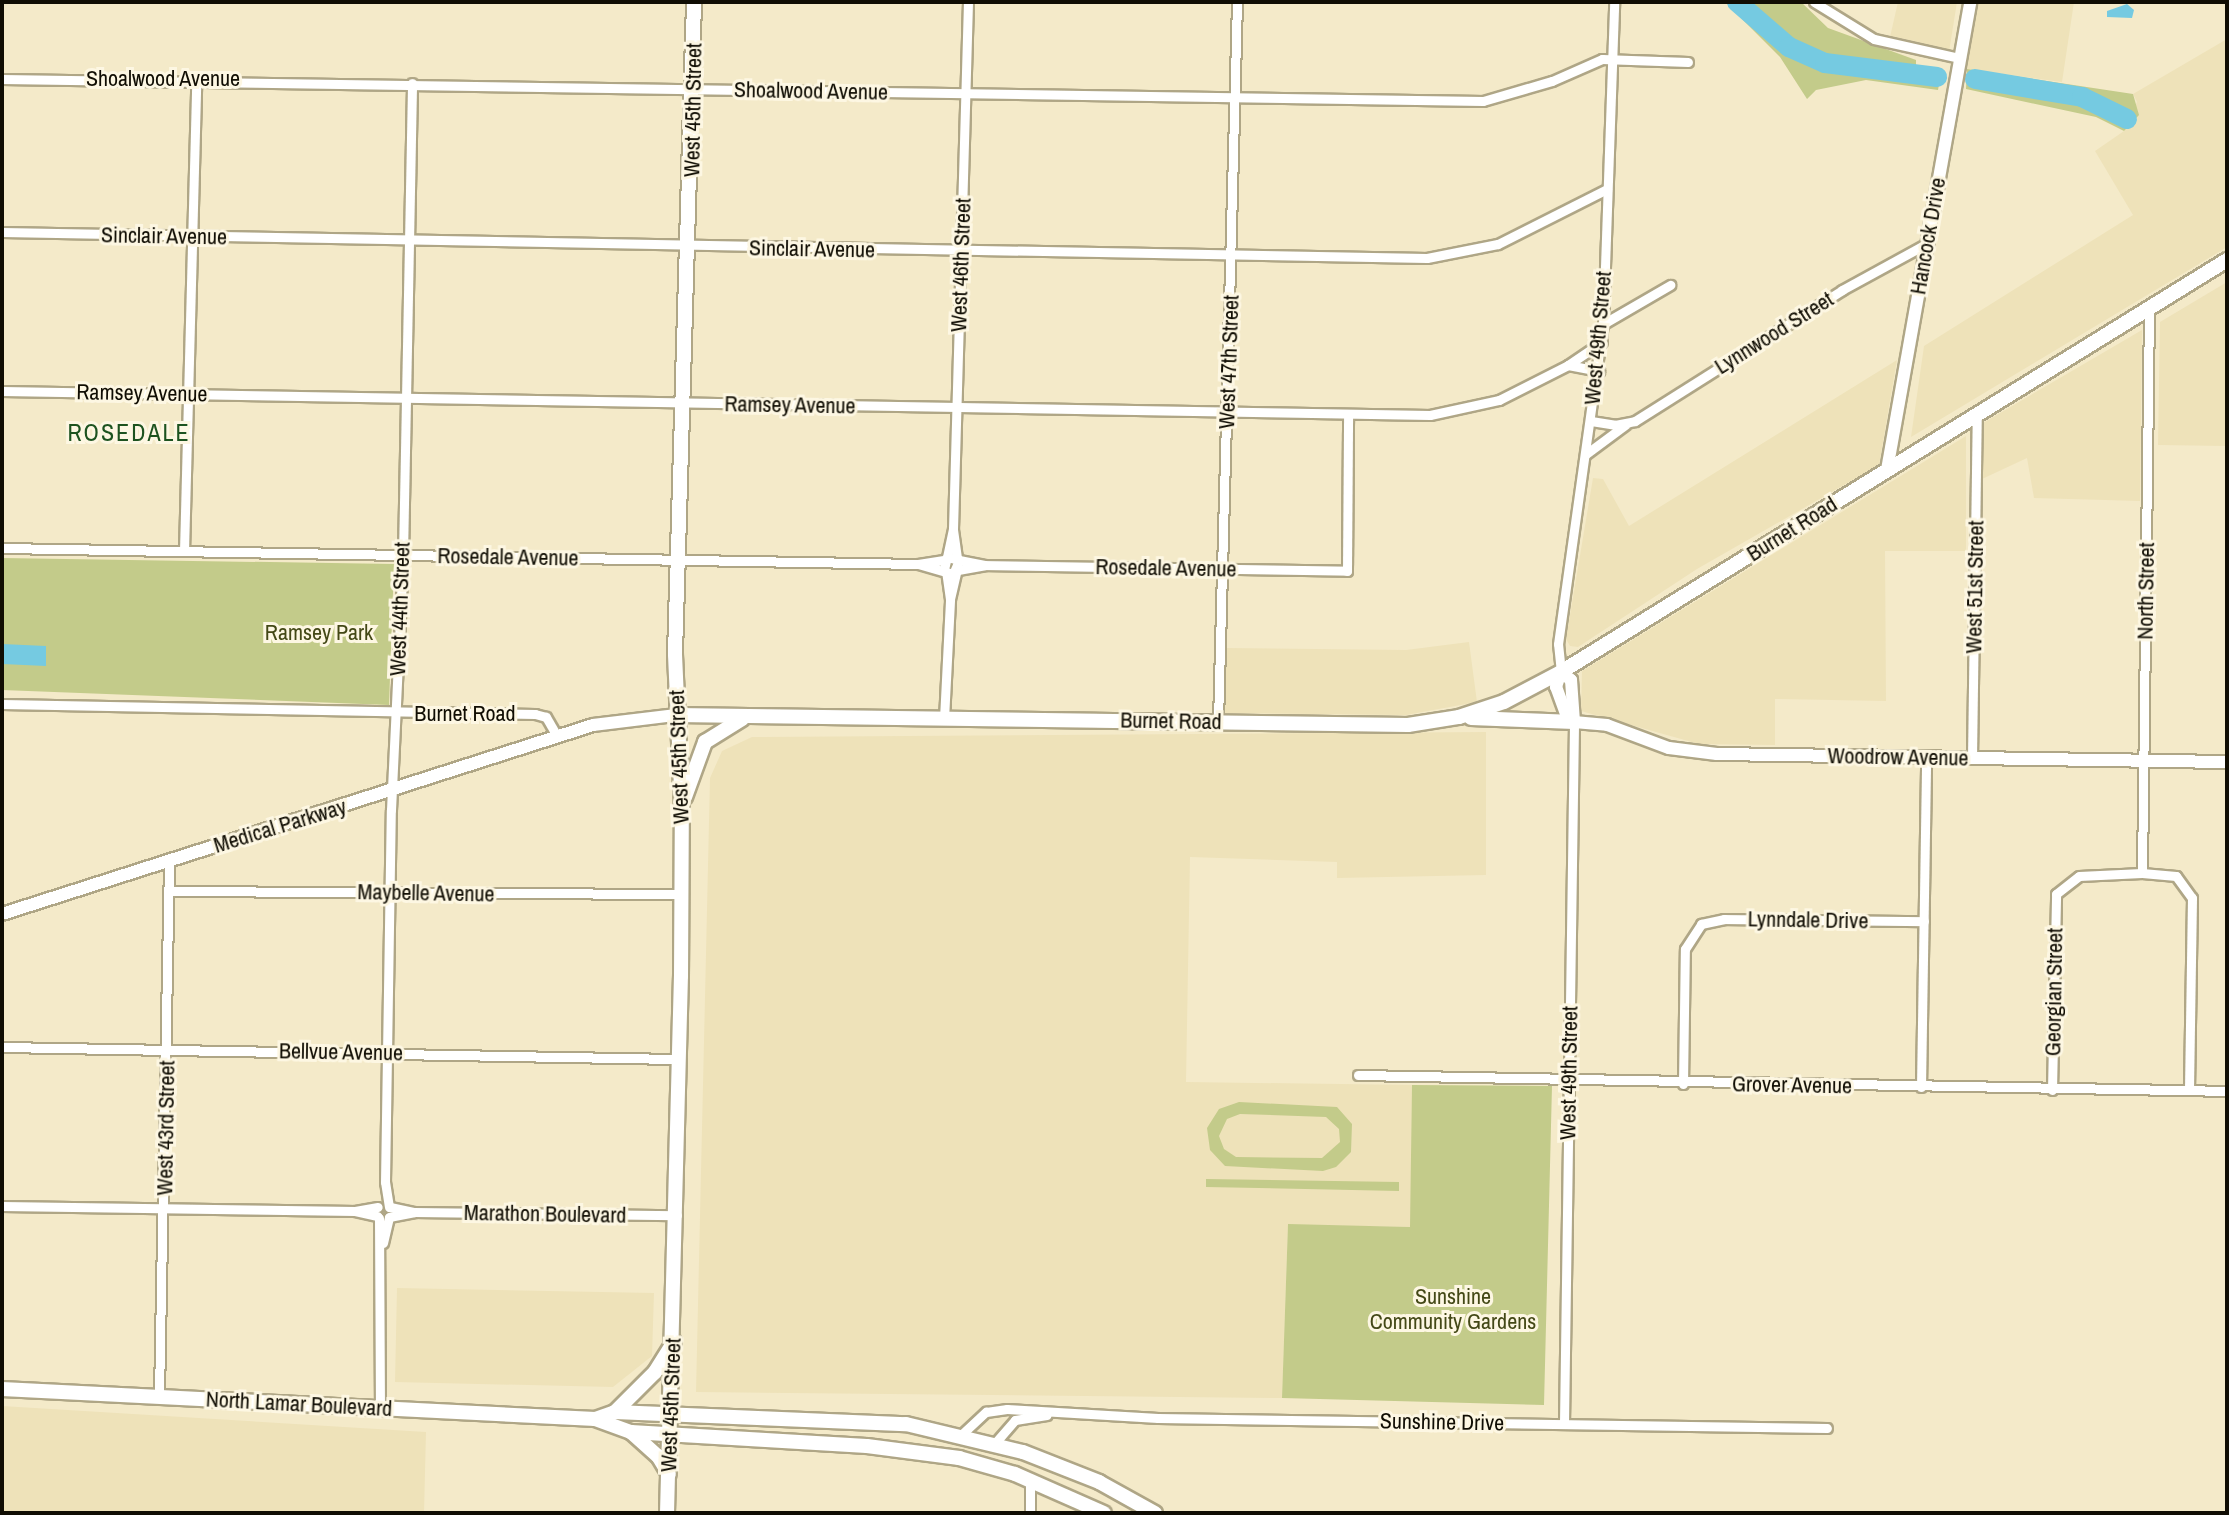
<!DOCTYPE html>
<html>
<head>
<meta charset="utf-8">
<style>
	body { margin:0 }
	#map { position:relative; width:2229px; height:1515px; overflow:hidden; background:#f4eac9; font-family:"Archivo Narrow",sans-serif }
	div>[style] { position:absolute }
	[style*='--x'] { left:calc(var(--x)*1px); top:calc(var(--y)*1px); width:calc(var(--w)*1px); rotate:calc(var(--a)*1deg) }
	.built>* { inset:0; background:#eee2b9 }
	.green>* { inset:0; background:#c3cb8a }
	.water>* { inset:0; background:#75cae1 }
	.river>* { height:20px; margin:-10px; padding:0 10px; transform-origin:10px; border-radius:10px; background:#75cae1 }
	.roads { filter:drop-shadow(2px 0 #afa686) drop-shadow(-2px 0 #afa686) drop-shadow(0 2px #afa686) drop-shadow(0 -2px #afa686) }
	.minor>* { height:9px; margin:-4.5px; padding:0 4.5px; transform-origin:4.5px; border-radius:4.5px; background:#fff }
	.tertiary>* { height:12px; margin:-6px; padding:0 6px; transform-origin:6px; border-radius:6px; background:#fff }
	.secondary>* { height:14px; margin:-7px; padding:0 7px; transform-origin:7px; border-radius:7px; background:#fff }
	.primary>* { height:14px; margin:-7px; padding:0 7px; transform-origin:7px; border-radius:7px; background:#fff }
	span { translate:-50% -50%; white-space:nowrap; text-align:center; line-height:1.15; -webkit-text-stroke:6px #fdf7e3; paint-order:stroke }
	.street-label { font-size:22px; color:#100d03 }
	.park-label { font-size:22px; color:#434816 }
	.neighbourhood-label { font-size:24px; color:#1d5320; letter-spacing:2px }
	.frame { position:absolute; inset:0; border:4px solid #100d03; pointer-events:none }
</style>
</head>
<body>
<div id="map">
	<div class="built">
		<i style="clip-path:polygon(1898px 2px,1957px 2px,1949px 52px,1890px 37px)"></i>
		<i style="clip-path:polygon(1977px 2px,2074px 2px,2062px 82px,1967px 69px)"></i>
		<i style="clip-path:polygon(2227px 39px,2227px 247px,1911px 437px,1924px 346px,2133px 215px,2095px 151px,2124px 131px,2137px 102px,2133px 94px)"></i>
		<i style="clip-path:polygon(2227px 282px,2227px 446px,2158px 445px,2160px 322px)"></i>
		<i style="clip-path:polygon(2142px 330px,2140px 501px,2034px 498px,2027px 458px,1982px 479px,1983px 423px)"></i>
		<i style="clip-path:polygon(1897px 360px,1879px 465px,1697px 569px,1578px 647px,1570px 646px,1566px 639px,1593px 478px,1603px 479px,1629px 526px)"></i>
		<i style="clip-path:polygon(1966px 436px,1966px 551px,1885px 551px,1886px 701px,1775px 699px,1775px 745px,1699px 744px,1581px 711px,1582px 671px)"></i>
		<i style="clip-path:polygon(1469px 642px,1477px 702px,1406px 715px,1225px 713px,1226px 648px,1406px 650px)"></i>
		<i style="clip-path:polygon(1486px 732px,1486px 875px,1337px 878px,1337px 862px,1190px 857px,1186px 1082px,1412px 1085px,1411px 1227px,1288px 1225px,1282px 1398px,696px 1392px,710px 778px,722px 751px,752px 737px)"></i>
		<i style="clip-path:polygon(397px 1288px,654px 1293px,652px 1356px,613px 1387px,395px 1382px)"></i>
		<i style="clip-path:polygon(2px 1406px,426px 1432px,424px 1513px,2px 1513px)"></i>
	</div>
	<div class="green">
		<i style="clip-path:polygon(1725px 2px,1801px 2px,1828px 28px,1916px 60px,1916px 69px,1941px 74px,1938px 90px,1866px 80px,1816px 90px,1807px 99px,1780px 57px)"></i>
		<i style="clip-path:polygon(1967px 69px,2133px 94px,2139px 115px,2124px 131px,2096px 117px,1966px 89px)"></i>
		<i style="clip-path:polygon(2px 558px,394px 564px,389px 705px,2px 690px)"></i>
		<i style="clip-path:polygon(1412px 1085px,1552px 1086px,1544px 1405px,1282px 1398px,1288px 1224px,1410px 1227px)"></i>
		<i style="clip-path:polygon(evenodd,1239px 1102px,1337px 1107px,1352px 1124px,1351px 1152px,1336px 1167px,1323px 1171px,1225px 1166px,1210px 1150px,1207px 1128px,1219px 1109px,1239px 1102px,1240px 1114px,1326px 1117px,1339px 1129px,1340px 1142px,1322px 1158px,1236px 1157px,1224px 1149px,1219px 1136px,1227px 1119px,1240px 1114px)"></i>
		<i style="clip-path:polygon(1206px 1179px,1399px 1182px,1399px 1191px,1206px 1187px)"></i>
	</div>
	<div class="water">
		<i style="clip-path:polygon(2127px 4px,2134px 10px,2132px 18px,2107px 17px,2107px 11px)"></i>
		<i style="clip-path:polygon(2px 644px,46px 646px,46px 666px,2px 664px)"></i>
	</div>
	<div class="river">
		<i style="--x:1737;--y:2;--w:69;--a:40.9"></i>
		<i style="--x:1789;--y:47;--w:39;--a:24"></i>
		<i style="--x:1825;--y:63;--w:113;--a:7.1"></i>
		<i style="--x:1975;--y:79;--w:109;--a:9.5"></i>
		<i style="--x:2082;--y:97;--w:50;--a:26.1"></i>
	</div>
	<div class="roads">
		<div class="minor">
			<i style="--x:1814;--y:2;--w:70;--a:31.7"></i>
			<i style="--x:1874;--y:39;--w:88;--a:12.5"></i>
			<i style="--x:2;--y:79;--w:1481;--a:0.85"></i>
			<i style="--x:1483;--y:101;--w:72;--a:-16.2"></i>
			<i style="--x:1552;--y:81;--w:55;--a:-23.7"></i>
			<i style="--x:1602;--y:59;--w:86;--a:2"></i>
			<i style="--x:2;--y:232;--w:1425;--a:1.05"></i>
			<i style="--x:1427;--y:258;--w:72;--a:-11.2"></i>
			<i style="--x:1498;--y:244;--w:122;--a:-26.8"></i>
			<i style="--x:1603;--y:324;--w:78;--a:-30.2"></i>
			<i style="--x:1568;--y:365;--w:41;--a:-34.1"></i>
			<i style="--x:2;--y:391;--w:1428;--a:0.96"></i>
			<i style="--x:1430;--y:415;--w:71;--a:-12.3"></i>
			<i style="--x:1499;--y:400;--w:77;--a:-26.9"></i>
			<i style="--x:1568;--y:365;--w:32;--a:11"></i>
			<i style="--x:1591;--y:421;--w:24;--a:9"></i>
			<i style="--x:1615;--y:425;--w:20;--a:-11"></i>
			<i style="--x:1635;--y:421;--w:245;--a:-32.3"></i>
			<i style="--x:1842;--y:290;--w:96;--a:-28.7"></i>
			<i style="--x:1586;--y:454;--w:49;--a:-36.6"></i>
			<i style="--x:2;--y:548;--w:916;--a:1"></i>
			<i style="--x:918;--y:564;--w:36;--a:16"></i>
			<i style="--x:953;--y:574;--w:15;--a:-67"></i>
			<i style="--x:959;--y:560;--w:12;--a:-166"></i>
			<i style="--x:947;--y:557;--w:12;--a:104"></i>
			<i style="--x:184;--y:551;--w:472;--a:-88.5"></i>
			<i style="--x:947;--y:557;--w:29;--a:-78"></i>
			<i style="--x:957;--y:558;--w:29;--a:-98"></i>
			<i style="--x:953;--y:529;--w:527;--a:-88.37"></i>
			<i style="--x:959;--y:560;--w:26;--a:11"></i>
			<i style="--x:918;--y:564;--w:26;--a:-9"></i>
			<i style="--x:958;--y:570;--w:27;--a:-10"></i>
			<i style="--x:985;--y:565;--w:362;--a:0.9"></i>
			<i style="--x:1347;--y:571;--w:155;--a:-89.6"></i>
			<i style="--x:950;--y:599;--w:28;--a:-77"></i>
			<i style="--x:1561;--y:672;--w:28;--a:-96"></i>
			<i style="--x:1558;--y:644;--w:323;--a:-82"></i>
			<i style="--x:1603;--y:324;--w:322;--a:-88"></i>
			<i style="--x:2;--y:704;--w:533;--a:1.07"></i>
			<i style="--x:535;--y:714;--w:11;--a:15"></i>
			<i style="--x:546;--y:717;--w:22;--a:60"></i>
			<i style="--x:944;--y:719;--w:120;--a:-87.1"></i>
			<i style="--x:950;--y:599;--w:27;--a:-98"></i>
			<i style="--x:1218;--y:722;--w:720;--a:-88.49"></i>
			<i style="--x:1972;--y:758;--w:343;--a:-89.2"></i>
			<i style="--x:2142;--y:873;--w:564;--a:-89.29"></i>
			<i style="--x:170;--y:891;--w:511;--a:0.34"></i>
			<i style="--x:2;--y:1047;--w:677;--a:1.02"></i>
			<i style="--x:1358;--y:1075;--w:869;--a:1.05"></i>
			<i style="--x:1683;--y:1084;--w:135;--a:-89.2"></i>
			<i style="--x:1685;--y:949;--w:30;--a:-57"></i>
			<i style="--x:1701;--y:924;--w:24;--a:-12"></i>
			<i style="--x:1724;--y:919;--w:200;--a:0.6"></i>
			<i style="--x:1921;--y:1087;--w:329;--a:-89.1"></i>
			<i style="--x:2052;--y:1090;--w:196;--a:-88.8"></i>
			<i style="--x:2056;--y:894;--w:29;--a:-38"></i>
			<i style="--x:2079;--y:876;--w:63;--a:-2.7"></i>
			<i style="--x:2142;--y:873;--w:34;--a:5"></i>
			<i style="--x:2176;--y:876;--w:27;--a:54"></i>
			<i style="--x:2192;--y:898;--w:192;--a:90.9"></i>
			<i style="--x:2;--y:1206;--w:353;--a:0.8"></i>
			<i style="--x:355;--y:1211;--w:23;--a:-10"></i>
			<i style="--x:389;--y:1207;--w:25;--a:-99"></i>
			<i style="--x:385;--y:1182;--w:372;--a:-89.1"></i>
			<i style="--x:391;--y:810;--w:255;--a:-87.3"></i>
			<i style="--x:403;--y:555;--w:472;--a:-88.9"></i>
			<i style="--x:390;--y:1207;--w:25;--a:12"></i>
			<i style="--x:355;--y:1211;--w:23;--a:13"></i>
			<i style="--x:389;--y:1217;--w:25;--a:-11"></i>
			<i style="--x:414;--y:1212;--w:263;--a:0.7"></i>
			<i style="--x:379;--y:1218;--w:190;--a:89.7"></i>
			<i style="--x:383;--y:1243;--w:26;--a:-77"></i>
			<i style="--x:159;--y:1396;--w:535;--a:-88.93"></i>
			<i style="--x:1564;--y:1423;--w:701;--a:-89.18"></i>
			<i style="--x:962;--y:1434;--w:33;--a:-43"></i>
			<i style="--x:986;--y:1412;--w:21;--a:-8"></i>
			<i style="--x:1007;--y:1409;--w:151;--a:3.4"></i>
			<i style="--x:1158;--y:1418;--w:669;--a:0.86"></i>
			<i style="--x:995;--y:1443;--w:30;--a:-49"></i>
			<i style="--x:1015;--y:1420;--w:32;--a:-9"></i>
			<i style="--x:1030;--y:1479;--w:34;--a:90"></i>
		</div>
		<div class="tertiary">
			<i style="--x:1887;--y:470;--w:475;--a:-79.9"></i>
			<i style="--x:1561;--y:672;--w:13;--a:39"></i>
			<i style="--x:1571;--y:680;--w:42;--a:85.9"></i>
			<i style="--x:1574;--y:722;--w:11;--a:-135"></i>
			<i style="--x:1566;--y:714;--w:29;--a:-110"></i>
			<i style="--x:1556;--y:687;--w:16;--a:-72"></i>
			<i style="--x:1574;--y:722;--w:33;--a:5"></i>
			<i style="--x:1607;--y:725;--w:66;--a:20.4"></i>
			<i style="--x:1669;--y:748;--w:48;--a:7.1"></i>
			<i style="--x:1717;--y:754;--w:510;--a:0.9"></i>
			<i style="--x:2;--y:914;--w:620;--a:-17.73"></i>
			<i style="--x:593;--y:725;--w:84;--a:-6.9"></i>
		</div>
		<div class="secondary">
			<i style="--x:676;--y:715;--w:732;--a:0.78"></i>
			<i style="--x:1408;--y:725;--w:52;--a:-8.9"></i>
			<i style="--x:1459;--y:717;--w:47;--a:-18.4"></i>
			<i style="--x:1504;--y:702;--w:64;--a:-27.8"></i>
			<i style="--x:1561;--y:672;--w:783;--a:-31.74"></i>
			<i style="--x:1471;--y:718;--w:103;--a:2.2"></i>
			<i style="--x:685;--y:797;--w:59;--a:-70"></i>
			<i style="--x:705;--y:742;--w:44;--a:-31.9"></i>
			<i style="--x:667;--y:1513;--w:537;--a:-88.51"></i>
			<i style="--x:681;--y:976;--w:167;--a:-89.7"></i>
			<i style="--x:682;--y:809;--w:155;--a:-92.6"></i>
			<i style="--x:675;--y:654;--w:652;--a:-88.33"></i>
		</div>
		<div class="primary">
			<i style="--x:2;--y:1389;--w:594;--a:2.9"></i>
			<i style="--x:595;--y:1419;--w:38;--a:20"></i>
			<i style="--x:631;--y:1432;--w:236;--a:3.4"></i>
			<i style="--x:867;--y:1446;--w:93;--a:7.4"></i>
			<i style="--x:959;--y:1458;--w:58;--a:15.9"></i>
			<i style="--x:1015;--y:1474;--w:97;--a:23.7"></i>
			<i style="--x:615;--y:1412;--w:57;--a:-45"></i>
			<i style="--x:655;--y:1372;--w:36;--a:-58"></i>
			<i style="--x:595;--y:1419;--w:21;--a:-19"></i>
			<i style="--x:615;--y:1412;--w:291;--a:2.4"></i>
			<i style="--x:906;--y:1424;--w:120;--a:13.5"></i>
			<i style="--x:1023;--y:1452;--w:82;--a:21.5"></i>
			<i style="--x:1099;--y:1482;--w:64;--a:29"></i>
			<i style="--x:631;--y:1432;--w:36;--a:42"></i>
			<i style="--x:658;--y:1456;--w:21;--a:59"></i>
		</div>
	</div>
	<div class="street-label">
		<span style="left:163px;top:79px">Shoalwood Avenue</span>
		<span style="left:811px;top:91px;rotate:1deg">Shoalwood Avenue</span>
		<span style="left:693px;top:110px;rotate:-89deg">West 45th Street</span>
		<span style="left:164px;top:236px;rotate:1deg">Sinclair Avenue</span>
		<span style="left:1928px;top:236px;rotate:-80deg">Hancock Drive</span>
		<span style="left:812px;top:249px;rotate:1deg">Sinclair Avenue</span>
		<span style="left:961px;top:265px;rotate:-88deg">West 46th Street</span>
		<span style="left:1774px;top:333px;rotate:-32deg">Lynnwood Street</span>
		<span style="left:1598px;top:338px;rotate:-85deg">West 49th Street</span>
		<span style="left:1229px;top:362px;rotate:-88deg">West 47th Street</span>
		<span style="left:142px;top:393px;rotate:1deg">Ramsey Avenue</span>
		<span style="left:790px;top:405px;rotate:1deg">Ramsey Avenue</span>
		<span style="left:1792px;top:529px;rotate:-32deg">Burnet Road</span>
		<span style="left:508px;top:557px;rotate:1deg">Rosedale Avenue</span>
		<span style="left:1166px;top:568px;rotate:1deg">Rosedale Avenue</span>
		<span style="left:1975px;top:587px;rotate:-89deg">West 51st Street</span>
		<span style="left:2146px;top:591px;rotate:-89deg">North Street</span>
		<span style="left:400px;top:609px;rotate:-88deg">West 44th Street</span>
		<span style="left:465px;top:714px">Burnet Road</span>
		<span style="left:1171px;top:721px;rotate:1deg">Burnet Road</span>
		<span style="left:679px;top:757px;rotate:-92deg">West 45th Street</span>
		<span style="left:1898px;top:757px;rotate:1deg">Woodrow Avenue</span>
		<span style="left:280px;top:826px;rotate:-17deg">Medical Parkway</span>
		<span style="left:426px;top:893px;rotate:1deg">Maybelle Avenue</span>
		<span style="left:1808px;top:920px;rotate:1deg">Lynndale Drive</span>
		<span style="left:2054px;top:992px;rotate:-89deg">Georgian Street</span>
		<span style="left:341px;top:1052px;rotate:1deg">Bellvue Avenue</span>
		<span style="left:1569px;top:1073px;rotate:-89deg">West 49th Street</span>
		<span style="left:1792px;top:1085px;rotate:1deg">Grover Avenue</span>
		<span style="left:166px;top:1128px;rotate:-89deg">West 43rd Street</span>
		<span style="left:545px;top:1214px;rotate:1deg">Marathon Boulevard</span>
		<span style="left:299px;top:1404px;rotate:3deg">North Lamar Boulevard</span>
		<span style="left:671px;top:1405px;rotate:-88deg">West 45th Street</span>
		<span style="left:1442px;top:1422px;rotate:1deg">Sunshine Drive</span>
	</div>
	<div class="park-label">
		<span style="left:319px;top:633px">Ramsey Park</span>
		<span style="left:1453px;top:1309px">Sunshine<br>Community Gardens</span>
	</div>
	<div class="neighbourhood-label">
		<span style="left:129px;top:433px">ROSEDALE</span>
	</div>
	<div class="frame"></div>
</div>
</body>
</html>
